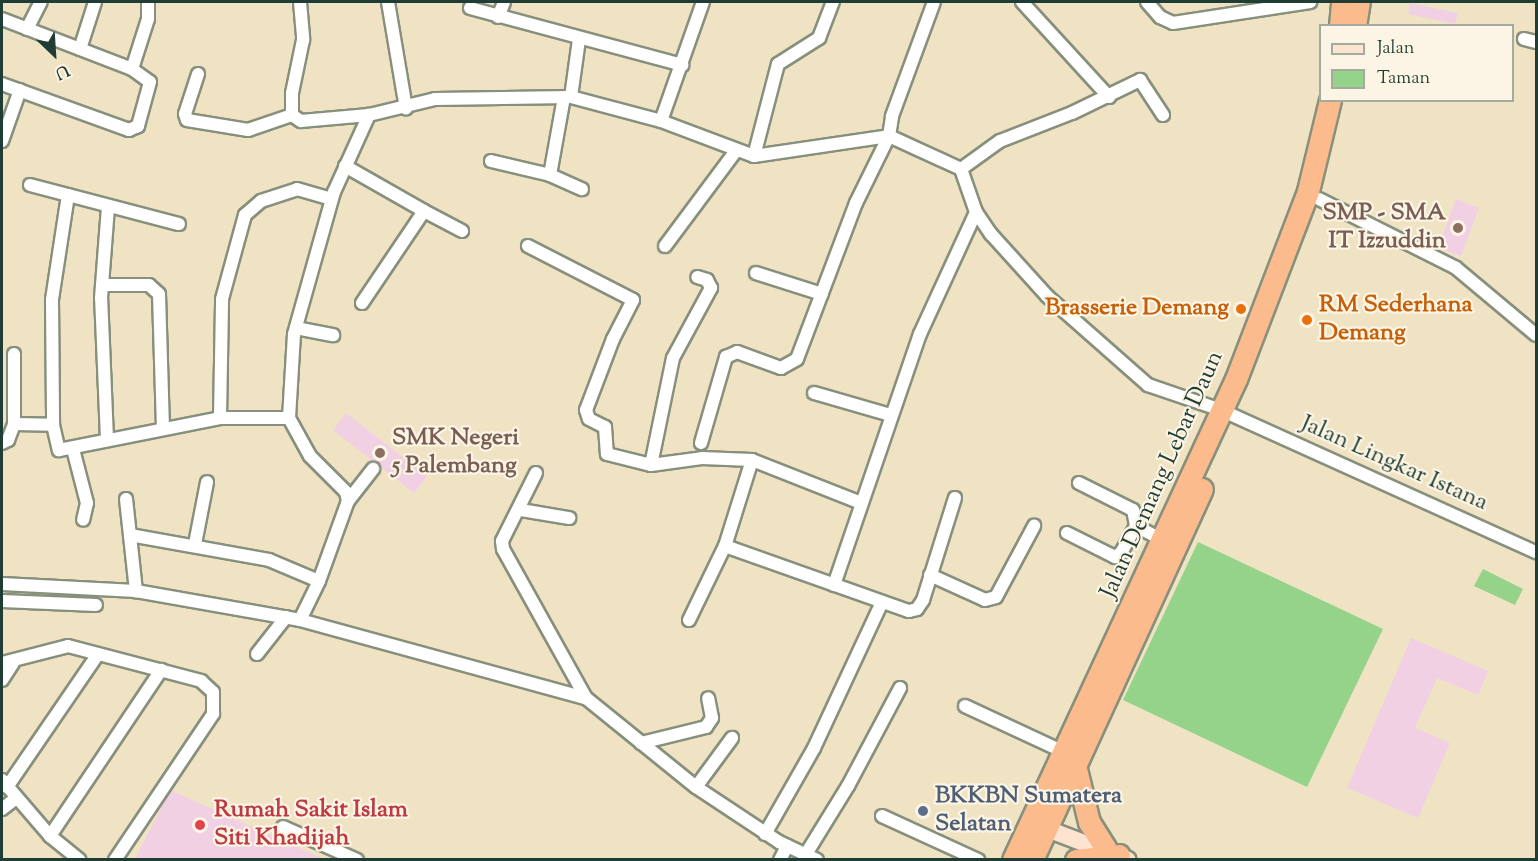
<!DOCTYPE html>
<html>
<head>
<meta charset="utf-8">
<style>
	body { margin:0 }
	#map { position:relative; width:1538px; height:861px; overflow:hidden; background:#efe3c4; font-family:"Sorts Mill Goudy",serif }
	div>[style] { position:absolute }
	[style*='--x'] { left:calc(var(--x)*1px); top:calc(var(--y)*1px); width:calc(var(--w)*1px); rotate:calc(var(--a)*1deg) }
	.built>* { inset:0; background:#f1d0e4 }
	.green>* { inset:0; background:#94d389 }
	.roads { filter:drop-shadow(2px 0 #87907c) drop-shadow(-2px 0 #87907c) drop-shadow(0 2px #87907c) drop-shadow(0 -2px #87907c) }
	.street>* { height:12px; margin:-6px; padding:0 6px; transform-origin:6px; border-radius:6px; background:#fff }
	.secondary>* { height:16px; margin:-8px; padding:0 8px; transform-origin:8px; border-radius:8px; background:#fde4d1 }
	.highway>* { height:21px; margin:-10.5px; padding:0 10.5px; transform-origin:10.5px; border-radius:10.5px; background:#fbbb8d }
	.dots>* { width:16px; height:16px; translate:-50% -50%; box-sizing:border-box; border:3px solid #fcf5e5; border-radius:50% }
	span { translate:-50% -50%; white-space:nowrap; text-align:center; line-height:1.15; -webkit-text-stroke:4.5px #fcf5e5; paint-order:stroke }
	.education-label { font-size:24px; color:#785e54; font-weight:700 }
	.right { translate:-100% -50%; text-align:right }
	.left { translate:0 -50%; text-align:left }
	.food-label { font-size:24px; color:#c56008; font-weight:700 }
	.street-label { font-size:24px; color:#1f3d34 }
	.service-label { font-size:24px; color:#4e5e75; font-weight:700 }
	.health-label { font-size:24px; color:#be3a42; font-weight:700 }
	.frame { position:absolute; inset:0; border:3px solid #1f3d34; pointer-events:none }
	.legend { position:absolute; left:1319px; top:24px; width:195px; height:78px; box-sizing:border-box; background:#fcf5e5; border:2px solid #a4ab9e; margin:0; padding:8px 10px; list-style:none; font-size:18px; color:#1f3d34 }
	.legend li { display:flex; align-items:center; gap:12px; height:30px }
	.legend b { width:30px; border:2px solid #a4ab9e }
	.north { position:absolute; left:24px; top:24px; width:60px; height:60px; -webkit-text-stroke:4px #fcf5e5; paint-order:stroke; rotate:155deg; font-size:16px; font-weight:700; line-height:24px; text-align:center; color:#1f3d34 }
	.north::after { content:''; display:block; margin:auto; width:21px; height:27px; background:#1f3d34; clip-path:polygon(50% 0,100% 100%,50% 72%,0 100%) }
</style>
</head>
<body>
<div id="map">
	<div class="built">
		<i style="clip-path:polygon(1410px 3px,1458px 13px,1455px 24px,1408px 14px)"></i>
		<i style="clip-path:polygon(1456px 199px,1479px 208px,1461px 256px,1438px 248px)"></i>
		<i style="clip-path:polygon(346px 413px,427px 476px,414px 493px,333px 430px)"></i>
		<i style="clip-path:polygon(1411px 638px,1488px 671px,1478px 695px,1437px 678px,1415px 728px,1450px 743px,1418px 818px,1347px 788px)"></i>
		<i style="clip-path:polygon(170px 790px,324px 859px,135px 859px)"></i>
	</div>
	<div class="green">
		<i style="clip-path:polygon(1198px 542px,1383px 629px,1307px 787px,1123px 700px)"></i>
		<i style="clip-path:polygon(1483px 569px,1523px 589px,1515px 605px,1474px 586px)"></i>
	</div>
	<div class="roads">
		<div class="street">
			<i style="--x:300;--y:2;--w:38;--a:85"></i>
			<i style="--x:303;--y:40;--w:54;--a:101.7"></i>
			<i style="--x:292;--y:93;--w:22;--a:90"></i>
			<i style="--x:292;--y:115;--w:11;--a:34"></i>
			<i style="--x:301;--y:121;--w:68;--a:-5"></i>
			<i style="--x:369;--y:115;--w:68;--a:-13.6"></i>
			<i style="--x:435;--y:99;--w:136;--a:-0.8"></i>
			<i style="--x:571;--y:97;--w:93;--a:14.9"></i>
			<i style="--x:661;--y:121;--w:99;--a:20.6"></i>
			<i style="--x:754;--y:156;--w:136;--a:-8.4"></i>
			<i style="--x:889;--y:136;--w:79;--a:24.6"></i>
			<i style="--x:961;--y:169;--w:46;--a:70.8"></i>
			<i style="--x:976;--y:212;--w:27;--a:56"></i>
			<i style="--x:991;--y:234;--w:84;--a:47.9"></i>
			<i style="--x:1047;--y:296;--w:135;--a:41.4"></i>
			<i style="--x:1148;--y:385;--w:77;--a:18.9"></i>
			<i style="--x:1221;--y:410;--w:346;--a:24.3"></i>
			<i style="--x:388;--y:2;--w:108;--a:80.4"></i>
			<i style="--x:1022;--y:2;--w:129;--a:47.5"></i>
			<i style="--x:1147;--y:2;--w:20;--a:49"></i>
			<i style="--x:1160;--y:17;--w:14;--a:25"></i>
			<i style="--x:1173;--y:23;--w:139;--a:-8.7"></i>
			<i style="--x:470;--y:8;--w:220;--a:15"></i>
			<i style="--x:498;--y:17;--w:16;--a:-68"></i>
			<i style="--x:2;--y:19;--w:139;--a:21"></i>
			<i style="--x:132;--y:69;--w:22;--a:36"></i>
			<i style="--x:150;--y:82;--w:46;--a:105.3"></i>
			<i style="--x:138;--y:126;--w:10;--a:156"></i>
			<i style="--x:129;--y:130;--w:135;--a:-160.1"></i>
			<i style="--x:27;--y:29;--w:30;--a:-63"></i>
			<i style="--x:1524;--y:39;--w:12;--a:14"></i>
			<i style="--x:80;--y:49;--w:49;--a:-72.3"></i>
			<i style="--x:132;--y:69;--w:52;--a:-72.3"></i>
			<i style="--x:148;--y:19;--w:17;--a:-90"></i>
			<i style="--x:198;--y:74;--w:42;--a:108"></i>
			<i style="--x:185;--y:114;--w:6;--a:72"></i>
			<i style="--x:187;--y:120;--w:62;--a:9.3"></i>
			<i style="--x:248;--y:130;--w:46;--a:-18.8"></i>
			<i style="--x:571;--y:97;--w:59;--a:-82.1"></i>
			<i style="--x:661;--y:121;--w:126;--a:-70.6"></i>
			<i style="--x:2;--y:141;--w:54;--a:-70.6"></i>
			<i style="--x:754;--y:156;--w:95;--a:-75.4"></i>
			<i style="--x:778;--y:64;--w:49;--a:-32.4"></i>
			<i style="--x:819;--y:38;--w:39;--a:-69"></i>
			<i style="--x:491;--y:161;--w:61;--a:13.3"></i>
			<i style="--x:550;--y:175;--w:79;--a:-79.8"></i>
			<i style="--x:345;--y:166;--w:91;--a:29.7"></i>
			<i style="--x:424;--y:211;--w:111;--a:124"></i>
			<i style="--x:961;--y:169;--w:48;--a:-35.7"></i>
			<i style="--x:1000;--y:141;--w:77;--a:-21.3"></i>
			<i style="--x:1072;--y:113;--w:76;--a:-25.9"></i>
			<i style="--x:1140;--y:80;--w:42;--a:56.7"></i>
			<i style="--x:550;--y:175;--w:35;--a:24"></i>
			<i style="--x:30;--y:185;--w:154;--a:14.7"></i>
			<i style="--x:68;--y:195;--w:106;--a:98.7"></i>
			<i style="--x:52;--y:300;--w:125;--a:89.5"></i>
			<i style="--x:53;--y:425;--w:26;--a:77"></i>
			<i style="--x:59;--y:450;--w:164;--a:-11.2"></i>
			<i style="--x:220;--y:418;--w:69;--a:0"></i>
			<i style="--x:1319;--y:199;--w:153;--a:26.7"></i>
			<i style="--x:1456;--y:268;--w:104;--a:39.9"></i>
			<i style="--x:424;--y:211;--w:43;--a:27.8"></i>
			<i style="--x:528;--y:246;--w:118;--a:27.2"></i>
			<i style="--x:633;--y:300;--w:44;--a:117.1"></i>
			<i style="--x:613;--y:339;--w:76;--a:110.8"></i>
			<i style="--x:586;--y:410;--w:9;--a:72"></i>
			<i style="--x:589;--y:419;--w:18;--a:27"></i>
			<i style="--x:605;--y:427;--w:27;--a:86"></i>
			<i style="--x:607;--y:454;--w:45;--a:14"></i>
			<i style="--x:651;--y:465;--w:51;--a:-7.8"></i>
			<i style="--x:702;--y:458;--w:50;--a:2.3"></i>
			<i style="--x:752;--y:460;--w:117;--a:21.5"></i>
			<i style="--x:665;--y:246;--w:117;--a:-53.3"></i>
			<i style="--x:756;--y:273;--w:69;--a:17.7"></i>
			<i style="--x:102;--y:285;--w:47;--a:0"></i>
			<i style="--x:149;--y:285;--w:13;--a:42"></i>
			<i style="--x:159;--y:294;--w:135;--a:88.3"></i>
			<i style="--x:296;--y:328;--w:38;--a:11"></i>
			<i style="--x:14;--y:354;--w:70;--a:90"></i>
			<i style="--x:814;--y:393;--w:79;--a:16.1"></i>
			<i style="--x:220;--y:418;--w:119;--a:-89"></i>
			<i style="--x:222;--y:299;--w:87;--a:-74.7"></i>
			<i style="--x:245;--y:215;--w:21;--a:-41"></i>
			<i style="--x:261;--y:201;--w:38;--a:-18"></i>
			<i style="--x:297;--y:189;--w:36;--a:16"></i>
			<i style="--x:107;--y:439;--w:141;--a:-92.4"></i>
			<i style="--x:101;--y:298;--w:91;--a:-85.6"></i>
			<i style="--x:2;--y:443;--w:7;--a:-27"></i>
			<i style="--x:8;--y:440;--w:17;--a:-69"></i>
			<i style="--x:14;--y:424;--w:39;--a:1"></i>
			<i style="--x:701;--y:443;--w:90;--a:-73.8"></i>
			<i style="--x:726;--y:357;--w:12;--a:-24"></i>
			<i style="--x:737;--y:352;--w:47;--a:20"></i>
			<i style="--x:781;--y:368;--w:18;--a:-29"></i>
			<i style="--x:797;--y:359;--w:167;--a:-69.3"></i>
			<i style="--x:856;--y:203;--w:75;--a:-63.8"></i>
			<i style="--x:889;--y:136;--w:20;--a:-81"></i>
			<i style="--x:892;--y:116;--w:121;--a:-69.8"></i>
			<i style="--x:73;--y:449;--w:56;--a:75.5"></i>
			<i style="--x:87;--y:503;--w:17;--a:103"></i>
			<i style="--x:752;--y:460;--w:90;--a:107.4"></i>
			<i style="--x:725;--y:546;--w:195;--a:19.5"></i>
			<i style="--x:909;--y:611;--w:8;--a:-14"></i>
			<i style="--x:917;--y:609;--w:11;--a:-56"></i>
			<i style="--x:923;--y:600;--w:107;--a:-72.6"></i>
			<i style="--x:651;--y:465;--w:109;--a:-78.4"></i>
			<i style="--x:673;--y:358;--w:80;--a:-61.5"></i>
			<i style="--x:711;--y:288;--w:9;--a:-117"></i>
			<i style="--x:707;--y:280;--w:10;--a:-163"></i>
			<i style="--x:536;--y:473;--w:76;--a:116.6"></i>
			<i style="--x:502;--y:541;--w:8;--a:83"></i>
			<i style="--x:503;--y:549;--w:171;--a:60.9"></i>
			<i style="--x:1079;--y:483;--w:60;--a:26.6"></i>
			<i style="--x:1133;--y:510;--w:16;--a:79"></i>
			<i style="--x:1136;--y:526;--w:32;--a:28"></i>
			<i style="--x:126;--y:499;--w:93;--a:83.8"></i>
			<i style="--x:348;--y:501;--w:41;--a:-52"></i>
			<i style="--x:521;--y:510;--w:49;--a:9.5"></i>
			<i style="--x:1067;--y:533;--w:54;--a:26.6"></i>
			<i style="--x:1115;--y:557;--w:7;--a:-34"></i>
			<i style="--x:1121;--y:553;--w:31;--a:-61"></i>
			<i style="--x:130;--y:535;--w:141;--a:10.2"></i>
			<i style="--x:269;--y:560;--w:54;--a:22.8"></i>
			<i style="--x:195;--y:544;--w:63;--a:-79"></i>
			<i style="--x:930;--y:575;--w:60;--a:24.4"></i>
			<i style="--x:985;--y:600;--w:11;--a:-15"></i>
			<i style="--x:996;--y:597;--w:81;--a:-61.8"></i>
			<i style="--x:2;--y:584;--w:134;--a:3"></i>
			<i style="--x:136;--y:591;--w:167;--a:10"></i>
			<i style="--x:300;--y:620;--w:296;--a:15.3"></i>
			<i style="--x:586;--y:698;--w:141;--a:39"></i>
			<i style="--x:696;--y:787;--w:100;--a:33.5"></i>
			<i style="--x:779;--y:842;--w:42;--a:25.3"></i>
			<i style="--x:834;--y:585;--w:265;--a:-71.1"></i>
			<i style="--x:920;--y:334;--w:134;--a:-65.3"></i>
			<i style="--x:2;--y:601;--w:94;--a:2.4"></i>
			<i style="--x:300;--y:620;--w:43;--a:-64"></i>
			<i style="--x:319;--y:581;--w:85;--a:-70.1"></i>
			<i style="--x:348;--y:501;--w:9;--a:-103"></i>
			<i style="--x:346;--y:492;--w:51;--a:-135"></i>
			<i style="--x:310;--y:456;--w:43;--a:-118.9"></i>
			<i style="--x:289;--y:418;--w:84;--a:-86.6"></i>
			<i style="--x:294;--y:334;--w:148;--a:-74.3"></i>
			<i style="--x:334;--y:192;--w:85;--a:-65.6"></i>
			<i style="--x:689;--y:620;--w:82;--a:-64.1"></i>
			<i style="--x:257;--y:654;--w:47;--a:-51.9"></i>
			<i style="--x:2;--y:663;--w:68;--a:-14.4"></i>
			<i style="--x:68;--y:646;--w:138;--a:14.7"></i>
			<i style="--x:201;--y:681;--w:16;--a:43"></i>
			<i style="--x:213;--y:692;--w:22;--a:90"></i>
			<i style="--x:213;--y:714;--w:176;--a:123.9"></i>
			<i style="--x:2;--y:680;--w:20;--a:-57"></i>
			<i style="--x:965;--y:706;--w:107;--a:24.9"></i>
			<i style="--x:641;--y:743;--w:67;--a:-13.8"></i>
			<i style="--x:706;--y:727;--w:11;--a:-56"></i>
			<i style="--x:712;--y:718;--w:20;--a:-101"></i>
			<i style="--x:2;--y:780;--w:74;--a:49.4"></i>
			<i style="--x:50;--y:836;--w:38;--a:39"></i>
			<i style="--x:7;--y:787;--w:161;--a:-55.6"></i>
			<i style="--x:696;--y:787;--w:61;--a:-53.7"></i>
			<i style="--x:2;--y:809;--w:16;--a:-38"></i>
			<i style="--x:882;--y:816;--w:106;--a:24.6"></i>
			<i style="--x:283;--y:827;--w:81;--a:24"></i>
			<i style="--x:765;--y:834;--w:99;--a:-60.3"></i>
			<i style="--x:814;--y:748;--w:161;--a:-65"></i>
			<i style="--x:50;--y:836;--w:200;--a:-56.2"></i>
			<i style="--x:806;--y:854;--w:80;--a:-58.3"></i>
			<i style="--x:848;--y:786;--w:111;--a:-62"></i>
			<i style="--x:780;--y:860;--w:16;--a:-63"></i>
		</div>
		<div class="secondary">
			<i style="--x:1037;--y:825;--w:97;--a:21"></i>
		</div>
		<div class="highway">
			<i style="--x:1340;--y:26;--w:24;--a:-85"></i>
			<i style="--x:1355;--y:26;--w:24;--a:-81"></i>
			<i style="--x:1076;--y:769;--w:55;--a:76.2"></i>
			<i style="--x:1089;--y:822;--w:32;--a:58"></i>
			<i style="--x:1013;--y:860;--w:530;--a:-65.13"></i>
			<i style="--x:1236;--y:379;--w:201;--a:-69"></i>
			<i style="--x:1308;--y:191;--w:94;--a:-76.4"></i>
			<i style="--x:1032;--y:860;--w:408;--a:-65.4"></i>
			<i style="--x:1076;--y:860;--w:43;--a:-6.6"></i>
		</div>
	</div>
	<div class="dots">
		<i style="left:1458px;top:228px;background:#8d6e63"></i>
		<i style="left:1241px;top:309px;background:#e8710a"></i>
		<i style="left:1307px;top:320px;background:#e8710a"></i>
		<i style="left:380px;top:453px;background:#8d6e63"></i>
		<i style="left:923px;top:811px;background:#5c6f8a"></i>
		<i style="left:200px;top:825px;background:#e0444e"></i>
	</div>
	<div class="education-label">
		<span class="right" style="left:1446px;top:228px">SMP - SMA<br>IT Izzuddin</span>
		<span class="left" style="left:392px;top:453px">SMK Negeri<br>5 Palembang</span>
	</div>
	<div class="food-label">
		<span class="left" style="left:1319px;top:320px">RM Sederhana<br>Demang</span>
		<span class="right" style="left:1229px;top:309px">Brasserie Demang</span>
	</div>
	<div class="street-label">
		<span style="left:1394px;top:464px;rotate:24deg">Jalan Lingkar Istana</span>
		<span style="left:1163px;top:475px;rotate:-66deg">Jalan Demang Lebar Daun</span>
	</div>
	<div class="service-label">
		<span class="left" style="left:935px;top:811px">BKKBN Sumatera<br>Selatan</span>
	</div>
	<div class="health-label">
		<span class="left" style="left:214px;top:825px">Rumah Sakit Islam<br>Siti Khadijah</span>
	</div>
	<div class="frame"></div>
	<ul class="legend">
	<li><b style="height:8px;background:#fde4d1"></b>Jalan</li>
	<li><b style="height:16px;background:#94d389"></b>Taman</li>
	</ul>
	<div class="north">U</div>
</div>
</body>
</html>
